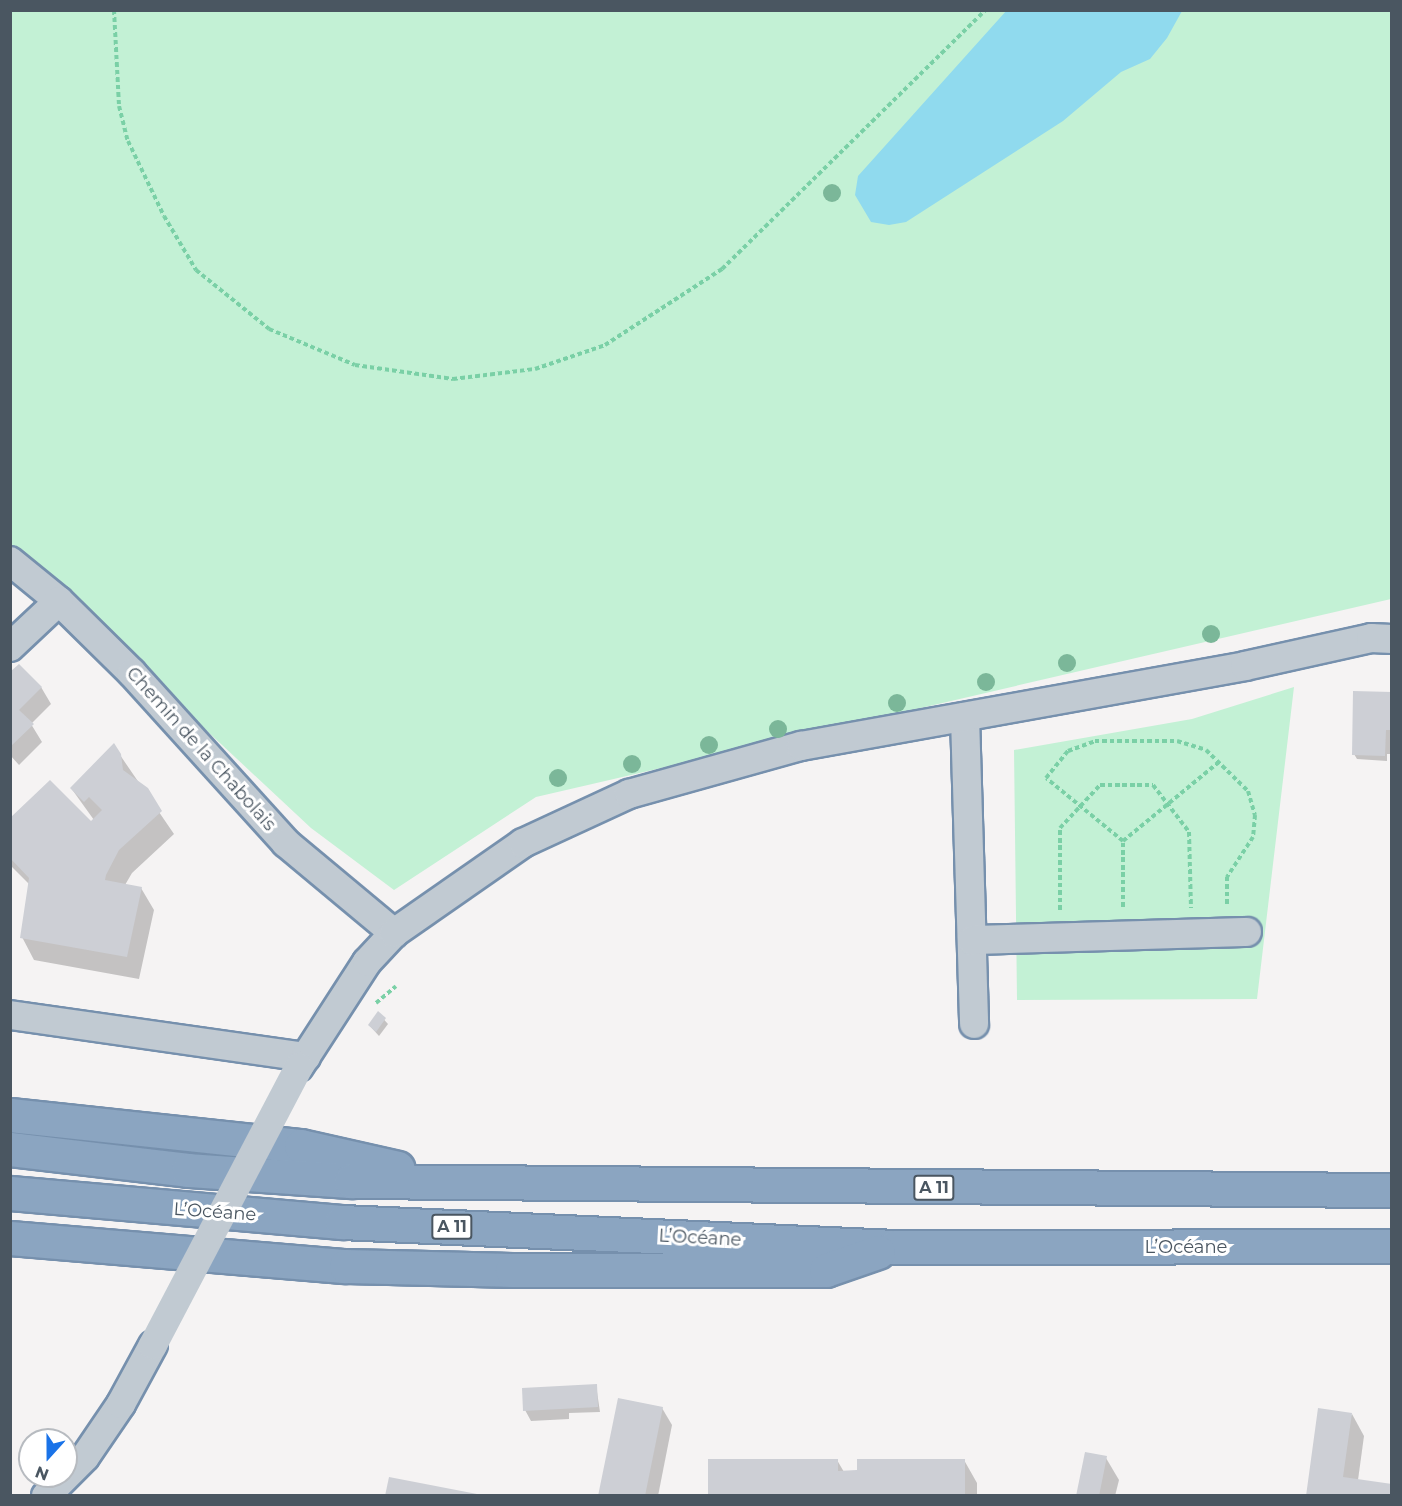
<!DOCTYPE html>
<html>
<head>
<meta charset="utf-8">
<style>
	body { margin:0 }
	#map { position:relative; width:1402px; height:1506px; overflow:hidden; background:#f5f3f3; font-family:Montserrat,sans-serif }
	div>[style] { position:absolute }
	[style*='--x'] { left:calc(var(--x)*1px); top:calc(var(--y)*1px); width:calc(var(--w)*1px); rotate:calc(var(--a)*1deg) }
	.green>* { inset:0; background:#c3f1d5 }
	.water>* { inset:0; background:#90daee }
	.shadow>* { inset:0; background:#0003 }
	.building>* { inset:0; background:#cdcfd5 }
	.path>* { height:4px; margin-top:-2px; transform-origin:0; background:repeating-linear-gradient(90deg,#7ad0a6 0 4.5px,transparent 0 7.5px) }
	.roads { filter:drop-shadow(2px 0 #7690ad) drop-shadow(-2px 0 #7690ad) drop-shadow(0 2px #7690ad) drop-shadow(0 -2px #7690ad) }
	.minor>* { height:28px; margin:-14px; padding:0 14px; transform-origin:14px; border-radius:14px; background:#c1cad2 }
	.highway>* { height:33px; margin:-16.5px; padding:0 16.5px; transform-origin:16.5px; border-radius:16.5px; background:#8ba5c1 }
	.minor-bridge>* { height:28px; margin:-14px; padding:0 14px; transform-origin:14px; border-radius:14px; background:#c1cad2 }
	.trees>* { width:18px; height:18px; margin:-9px; border-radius:50%; background:#7bb799 }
	span { translate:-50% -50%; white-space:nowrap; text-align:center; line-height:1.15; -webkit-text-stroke:6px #fff; paint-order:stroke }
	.shield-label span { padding:2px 4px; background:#fff; border:2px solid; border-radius:4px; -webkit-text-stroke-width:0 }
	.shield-label { font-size:16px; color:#4a5661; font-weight:700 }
	.street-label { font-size:18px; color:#4a5661 }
	.frame { position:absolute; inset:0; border:12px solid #4a5661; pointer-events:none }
	.north { position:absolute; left:18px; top:1428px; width:60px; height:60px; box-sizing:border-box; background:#fff; border:2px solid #b7bbc0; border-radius:50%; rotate:201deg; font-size:16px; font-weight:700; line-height:24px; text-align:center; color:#4a5661 }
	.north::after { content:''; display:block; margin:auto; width:21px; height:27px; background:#1a73e8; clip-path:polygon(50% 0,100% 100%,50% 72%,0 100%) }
</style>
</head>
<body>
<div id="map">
	<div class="green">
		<i style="clip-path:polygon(10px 11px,1391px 11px,1391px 599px,536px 797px,394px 890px,311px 828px,11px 548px)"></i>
		<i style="clip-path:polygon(1294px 687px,1257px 999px,1017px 1000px,1014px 750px,1192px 719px)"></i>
	</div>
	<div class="water">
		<i style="clip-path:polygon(1007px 10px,1182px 11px,1167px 38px,1150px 59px,1121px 72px,1063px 121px,906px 222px,889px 225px,871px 222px,855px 195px,858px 176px)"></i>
	</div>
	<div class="shadow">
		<i style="clip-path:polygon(10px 674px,41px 687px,51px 704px,31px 724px,42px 742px,19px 765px,10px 755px)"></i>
		<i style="clip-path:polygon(1392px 693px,1392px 754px,1387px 754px,1387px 761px,1357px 759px,1354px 754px)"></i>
		<i style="clip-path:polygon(120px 755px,174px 834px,132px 873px,125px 885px,141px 888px,154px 910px,139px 979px,34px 960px,22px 937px,30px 885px,10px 865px,10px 820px,91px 823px,94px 820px,71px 788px)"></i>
		<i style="clip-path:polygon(378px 1013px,388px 1024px,379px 1036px,369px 1025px)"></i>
		<i style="clip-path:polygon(596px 1385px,600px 1412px,569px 1413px,569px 1419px,531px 1421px,525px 1410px)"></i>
		<i style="clip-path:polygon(662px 1408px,672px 1425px,658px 1496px,600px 1496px)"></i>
		<i style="clip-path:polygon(1352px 1414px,1364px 1436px,1358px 1480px,1307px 1496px)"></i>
		<i style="clip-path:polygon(1106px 1458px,1119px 1480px,1115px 1496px,1078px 1496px)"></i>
		<i style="clip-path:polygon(837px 1460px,844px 1472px,964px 1460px,977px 1483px,977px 1496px,710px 1496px)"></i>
	</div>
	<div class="building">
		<i style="clip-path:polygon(19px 664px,42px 687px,19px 710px,34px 724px,10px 747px,10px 672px)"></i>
		<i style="clip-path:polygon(1353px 691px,1392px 692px,1392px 730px,1386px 730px,1385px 756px,1352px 755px)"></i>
		<i style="clip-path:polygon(114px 743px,121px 754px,123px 770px,148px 788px,162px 811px,119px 850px,106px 875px,105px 880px,142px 887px,127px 957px,20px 938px,29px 878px,10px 858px,10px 818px,50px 780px,91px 821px,102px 810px,89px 797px,84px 802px,70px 788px)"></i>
		<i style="clip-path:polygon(378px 1011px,386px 1018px,376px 1032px,368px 1025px)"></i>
		<i style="clip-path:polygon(597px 1384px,598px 1407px,523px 1411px,522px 1388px)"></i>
		<i style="clip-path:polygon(618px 1398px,663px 1407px,645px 1496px,598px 1496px)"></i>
		<i style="clip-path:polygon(1318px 1408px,1352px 1413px,1343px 1477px,1392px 1484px,1392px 1496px,1306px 1496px)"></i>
		<i style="clip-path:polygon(1085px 1452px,1107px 1456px,1099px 1496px,1076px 1496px)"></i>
		<i style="clip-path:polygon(708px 1459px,838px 1459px,838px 1471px,857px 1470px,857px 1459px,965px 1459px,965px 1496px,708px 1496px)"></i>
		<i style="clip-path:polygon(389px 1477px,477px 1494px,477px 1496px,385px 1496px)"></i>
	</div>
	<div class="path">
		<i style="--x:114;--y:10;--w:96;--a:87"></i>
		<i style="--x:119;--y:106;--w:36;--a:76"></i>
		<i style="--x:128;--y:141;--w:83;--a:64.4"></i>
		<i style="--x:164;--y:216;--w:63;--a:59.3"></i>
		<i style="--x:196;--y:270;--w:94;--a:38.9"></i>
		<i style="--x:269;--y:329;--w:93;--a:22.7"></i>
		<i style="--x:355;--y:365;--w:99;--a:8.1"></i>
		<i style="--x:453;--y:379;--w:83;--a:-7"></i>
		<i style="--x:535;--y:369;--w:74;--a:-18.9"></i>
		<i style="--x:605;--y:345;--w:140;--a:-33"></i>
		<i style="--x:722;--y:269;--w:370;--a:-44.5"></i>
		<i style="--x:1123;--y:841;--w:126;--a:-39.5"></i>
		<i style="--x:1123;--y:907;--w:66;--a:-90"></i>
		<i style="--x:1123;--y:841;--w:99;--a:-140.7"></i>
		<i style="--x:1046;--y:778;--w:35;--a:-51"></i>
		<i style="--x:1068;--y:751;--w:29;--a:-20"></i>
		<i style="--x:1095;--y:741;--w:82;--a:0"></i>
		<i style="--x:1177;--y:741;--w:30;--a:17"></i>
		<i style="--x:1206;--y:750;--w:59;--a:44.3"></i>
		<i style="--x:1248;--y:791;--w:25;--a:74"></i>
		<i style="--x:1255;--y:815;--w:22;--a:95"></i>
		<i style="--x:1253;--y:837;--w:48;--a:123"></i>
		<i style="--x:1227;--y:877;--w:27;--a:90"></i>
		<i style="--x:1060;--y:910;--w:82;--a:-90"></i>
		<i style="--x:1060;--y:828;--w:59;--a:-47.1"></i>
		<i style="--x:1100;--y:785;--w:53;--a:0"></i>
		<i style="--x:1153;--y:785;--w:59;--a:52.5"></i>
		<i style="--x:1189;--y:832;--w:76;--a:88.5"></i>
		<i style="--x:376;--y:1003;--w:26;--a:-40"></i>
	</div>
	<div class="roads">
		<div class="minor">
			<i style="--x:10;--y:561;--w:63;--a:39.2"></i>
			<i style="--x:59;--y:601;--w:103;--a:44.6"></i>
			<i style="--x:132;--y:673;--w:229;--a:47.8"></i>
			<i style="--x:286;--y:843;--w:141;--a:39.8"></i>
			<i style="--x:10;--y:647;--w:67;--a:-43.2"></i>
			<i style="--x:965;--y:717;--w:307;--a:88.3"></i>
			<i style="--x:972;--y:940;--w:275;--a:-1.7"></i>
			<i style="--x:10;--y:1015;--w:299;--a:8.1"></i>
			<i style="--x:299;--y:1067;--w:125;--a:-57.1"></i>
			<i style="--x:367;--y:962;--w:40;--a:-47"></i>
			<i style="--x:394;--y:933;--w:157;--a:-34.9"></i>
			<i style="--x:523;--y:843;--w:117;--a:-24.8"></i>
			<i style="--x:629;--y:794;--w:179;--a:-15.6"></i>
			<i style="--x:801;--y:746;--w:451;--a:-10.2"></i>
			<i style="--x:1245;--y:666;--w:129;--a:-12.5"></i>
			<i style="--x:1371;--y:638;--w:21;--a:3"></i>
			<i style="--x:46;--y:1496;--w:55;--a:-45"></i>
			<i style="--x:85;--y:1457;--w:64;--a:-55.8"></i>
			<i style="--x:121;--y:1404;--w:67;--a:-61.5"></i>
		</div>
		<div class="highway">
			<i style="--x:10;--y:1115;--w:293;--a:6.1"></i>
			<i style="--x:301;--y:1146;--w:99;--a:12.8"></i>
			<i style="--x:10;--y:1149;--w:179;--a:6.7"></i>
			<i style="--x:188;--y:1170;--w:163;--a:3.9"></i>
			<i style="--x:351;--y:1181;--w:1041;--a:0.5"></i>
			<i style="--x:10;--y:1193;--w:333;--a:5"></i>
			<i style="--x:342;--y:1222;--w:553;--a:2.59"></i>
			<i style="--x:894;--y:1247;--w:498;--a:-0.1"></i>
			<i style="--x:10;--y:1238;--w:337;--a:4.8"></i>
			<i style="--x:346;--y:1266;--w:166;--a:1.4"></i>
			<i style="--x:512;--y:1270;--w:314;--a:0"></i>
			<i style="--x:826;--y:1270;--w:55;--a:-19.1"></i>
		</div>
	</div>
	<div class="minor-bridge">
		<i style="--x:153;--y:1345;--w:314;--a:-62.3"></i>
	</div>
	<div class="trees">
		<i style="left:832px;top:193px"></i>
		<i style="left:1211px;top:634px"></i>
		<i style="left:1067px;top:663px"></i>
		<i style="left:986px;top:682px"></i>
		<i style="left:897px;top:703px"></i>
		<i style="left:778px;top:729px"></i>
		<i style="left:709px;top:745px"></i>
		<i style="left:632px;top:764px"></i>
		<i style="left:558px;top:778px"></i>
	</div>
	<div class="shield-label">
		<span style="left:934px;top:1188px">A 11</span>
		<span style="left:452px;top:1227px">A 11</span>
	</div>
	<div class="street-label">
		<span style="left:201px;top:749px;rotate:48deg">Chemin de la Chabolais</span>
		<span style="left:215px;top:1212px;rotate:4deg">L’Océane</span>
		<span style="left:700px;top:1238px;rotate:3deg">L’Océane</span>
		<span style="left:1186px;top:1247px">L’Océane</span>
	</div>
	<div class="frame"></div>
	<div class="north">N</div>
</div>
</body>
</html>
